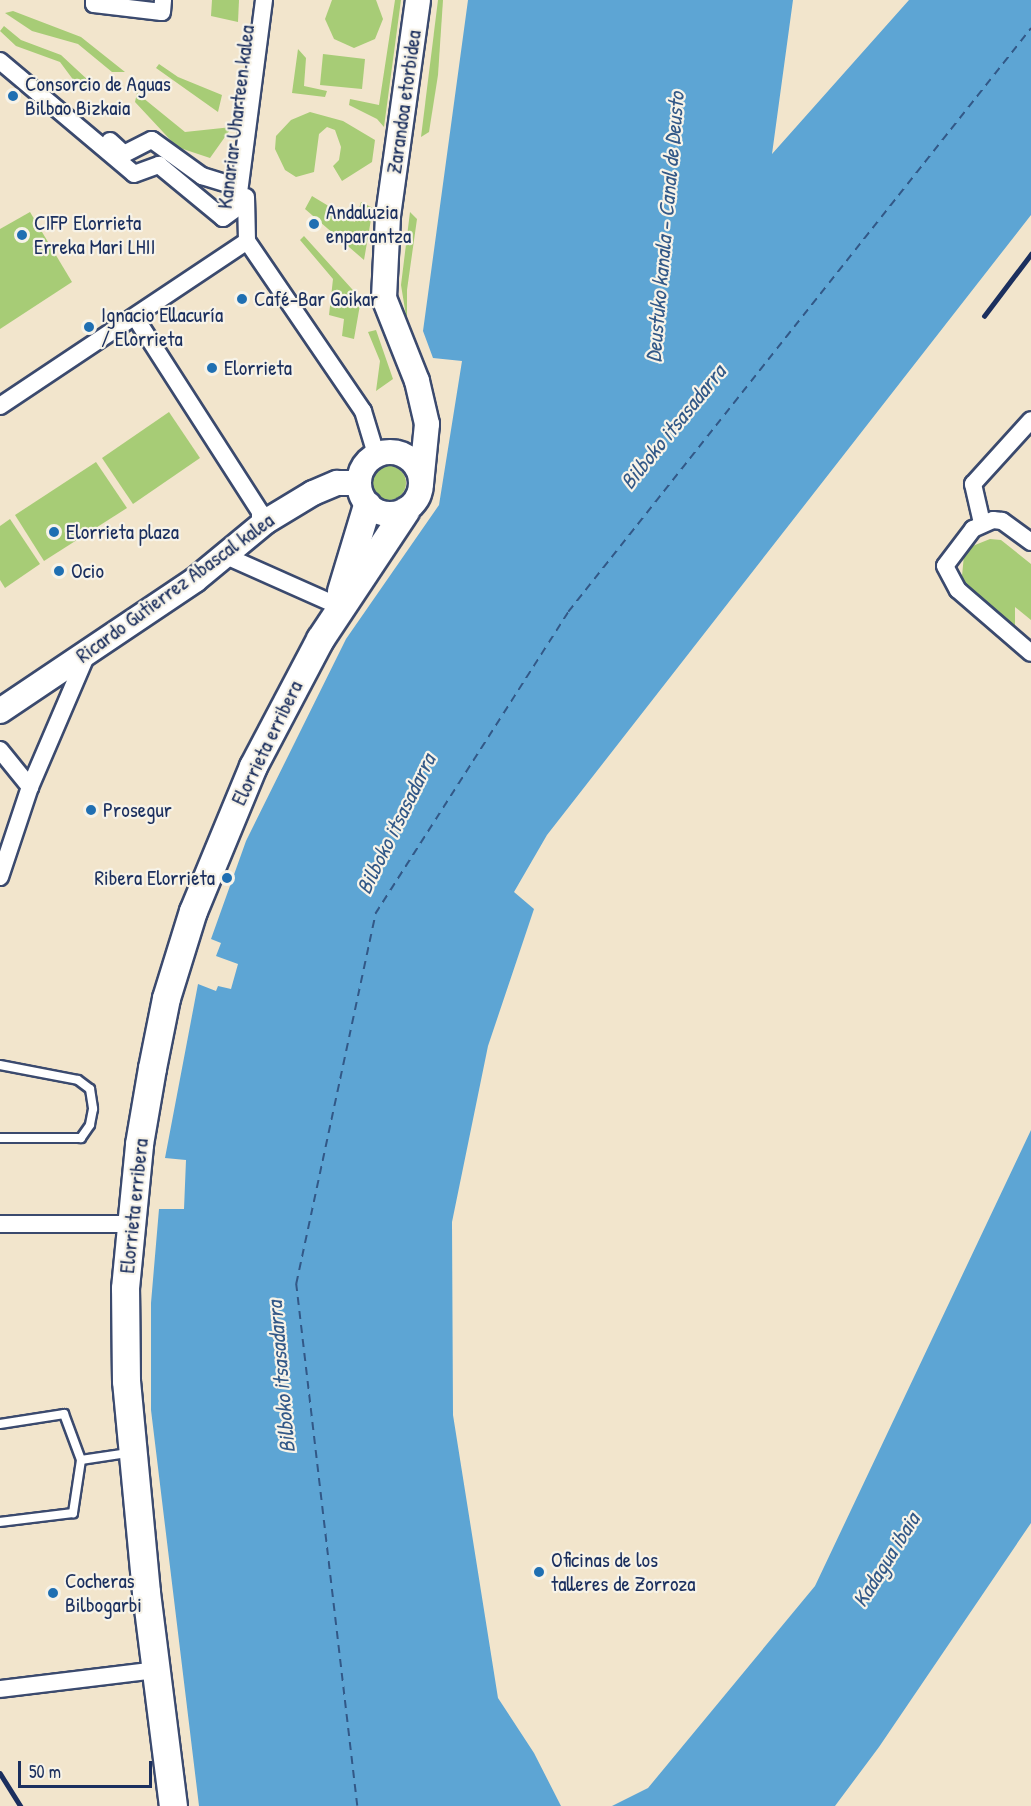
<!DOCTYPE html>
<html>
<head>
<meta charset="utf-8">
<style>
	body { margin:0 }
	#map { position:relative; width:1031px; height:1806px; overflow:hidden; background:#f2e5cc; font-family:"Patrick Hand",sans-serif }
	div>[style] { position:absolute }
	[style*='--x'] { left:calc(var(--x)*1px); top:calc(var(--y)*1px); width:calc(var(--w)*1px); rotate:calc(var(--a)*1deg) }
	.green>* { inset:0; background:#a7cc76 }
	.round { border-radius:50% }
	.water>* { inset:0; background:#5da5d4 }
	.ferry>* { height:1.5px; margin-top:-0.75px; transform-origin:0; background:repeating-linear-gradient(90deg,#325887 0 8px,transparent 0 14px) }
	.roads { filter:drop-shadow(2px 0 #3b4a6e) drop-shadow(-2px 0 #3b4a6e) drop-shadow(0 2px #3b4a6e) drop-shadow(0 -2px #3b4a6e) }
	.lane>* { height:8px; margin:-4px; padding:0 4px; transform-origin:4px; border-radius:4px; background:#fff }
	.street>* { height:16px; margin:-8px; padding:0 8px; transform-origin:8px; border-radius:8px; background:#fff }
	.secondary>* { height:24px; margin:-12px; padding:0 12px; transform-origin:12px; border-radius:12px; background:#fff }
	.secondary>.ring { margin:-12px; padding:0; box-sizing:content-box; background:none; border:24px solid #fff; border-radius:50% }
	.primary>* { height:27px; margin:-13.5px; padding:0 13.5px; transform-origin:13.5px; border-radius:13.5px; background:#fff }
	.rail>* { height:4.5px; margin:-2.25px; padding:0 2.25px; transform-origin:2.25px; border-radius:2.25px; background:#1b2f5e }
	.dots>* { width:16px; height:16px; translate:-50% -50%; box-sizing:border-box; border:3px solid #f7f3e8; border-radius:50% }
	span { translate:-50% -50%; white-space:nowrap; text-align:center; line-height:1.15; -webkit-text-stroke:4.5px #f7f3e8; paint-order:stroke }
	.poi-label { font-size:21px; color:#1b2f5e }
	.left { translate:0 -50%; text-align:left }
	.right { translate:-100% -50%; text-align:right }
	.street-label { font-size:21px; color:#1b2f5e }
	.water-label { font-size:22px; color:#325887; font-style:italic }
	.scale { position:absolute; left:18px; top:1761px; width:134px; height:27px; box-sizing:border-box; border:3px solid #1b2f5e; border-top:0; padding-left:8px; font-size:18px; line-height:21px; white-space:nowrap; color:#1b2f5e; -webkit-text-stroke:4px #f7f3e8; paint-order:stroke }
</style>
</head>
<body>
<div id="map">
	<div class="green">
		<i style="clip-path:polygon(212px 0,239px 0,238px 22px,211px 16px)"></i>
		<i style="clip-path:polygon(332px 0,376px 0,383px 19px,375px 39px,354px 48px,334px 39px,325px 19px)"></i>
		<i style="clip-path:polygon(395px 0,401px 0,384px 127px,377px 119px,349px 105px,350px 99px,379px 105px)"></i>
		<i style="clip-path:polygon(438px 0,443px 0,438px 75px,429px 132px,421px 137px)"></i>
		<i style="clip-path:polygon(13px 11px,81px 37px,125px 72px,112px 72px,78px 44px,32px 31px,5px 13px)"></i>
		<i style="clip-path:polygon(4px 26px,21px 40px,61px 55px,89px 81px,83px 93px,60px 62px,16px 46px,0 31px)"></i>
		<i style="clip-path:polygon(298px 49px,306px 58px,304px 86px,327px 91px,325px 97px,292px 93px)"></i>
		<i style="clip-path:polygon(323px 54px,365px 59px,362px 89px,320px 85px)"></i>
		<i style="clip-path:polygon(159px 64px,178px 77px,222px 95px,218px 112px,156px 68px)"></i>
		<i style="clip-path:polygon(137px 93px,185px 132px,232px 127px,210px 158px,177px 147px,135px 102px)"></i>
		<i style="clip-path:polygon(310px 112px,343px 121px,375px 140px,372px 162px,342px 181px,333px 166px,339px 160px,341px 147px,335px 130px,327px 127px,319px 134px,314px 172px,296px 177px,285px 170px,275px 149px,276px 136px,291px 120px)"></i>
		<i style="clip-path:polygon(312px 196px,355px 222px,361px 202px,373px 208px,364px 260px,305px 209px)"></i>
		<i style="clip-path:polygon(30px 212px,72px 282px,0 329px,0 229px)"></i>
		<i style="clip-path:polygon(410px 212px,417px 219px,407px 290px,407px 322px,401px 285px)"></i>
		<i style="clip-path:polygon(304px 236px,361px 299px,354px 339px,342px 336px,344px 319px,329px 315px,333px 279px,300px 240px)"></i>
		<i style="clip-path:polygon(376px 330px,393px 379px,376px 391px,380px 361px,368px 332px)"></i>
		<i style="clip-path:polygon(169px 412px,200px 458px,133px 504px,102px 458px)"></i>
		<i style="clip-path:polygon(96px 462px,127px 508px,44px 561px,15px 515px)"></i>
		<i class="round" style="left:372px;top:466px;width:34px;height:34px"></i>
		<i style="clip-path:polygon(10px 519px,40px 564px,5px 588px,0 580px,0 526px)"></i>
		<i style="clip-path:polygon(990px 539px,1001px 540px,1031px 564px,1031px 620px,1015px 607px,1015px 630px,965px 585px,962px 576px,964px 555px,970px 547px)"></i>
	</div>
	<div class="water">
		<i style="clip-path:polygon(468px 0,793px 0,772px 154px,909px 0,1031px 0,1031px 215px,547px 835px,514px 892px,534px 909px,488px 1046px,452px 1222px,453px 1415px,498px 1698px,534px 1753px,561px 1806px,199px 1806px,151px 1410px,151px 1303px,159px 1209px,184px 1209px,186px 1160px,165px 1158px,198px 984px,216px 991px,218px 986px,231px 989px,238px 964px,216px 956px,221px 943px,211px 939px,246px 841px,346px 639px,439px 505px,462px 361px,433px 358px,423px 331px)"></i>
		<i style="clip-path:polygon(1031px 1130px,1031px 1523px,879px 1747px,835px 1806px,612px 1806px,648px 1788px,815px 1586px)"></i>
	</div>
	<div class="ferry">
		<i style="--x:357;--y:1806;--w:526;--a:-96.67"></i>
		<i style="--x:296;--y:1284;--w:378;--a:-77.9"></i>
		<i style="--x:375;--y:914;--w:358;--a:-57.4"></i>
		<i style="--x:568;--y:612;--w:745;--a:-51.59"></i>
	</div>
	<div class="roads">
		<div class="lane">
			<i style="--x:0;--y:1065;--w:79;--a:10.9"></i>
			<i style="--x:78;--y:1080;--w:15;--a:37"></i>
			<i style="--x:90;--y:1089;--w:20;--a:81"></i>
			<i style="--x:93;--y:1109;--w:16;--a:101"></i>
			<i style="--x:90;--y:1125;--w:16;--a:125"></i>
			<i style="--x:81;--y:1138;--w:81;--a:180"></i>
			<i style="--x:0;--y:1424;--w:65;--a:-8.9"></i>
			<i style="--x:64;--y:1414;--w:49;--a:69.7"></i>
			<i style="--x:81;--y:1460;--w:54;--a:98.6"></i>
			<i style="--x:73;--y:1513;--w:74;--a:173"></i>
			<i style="--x:81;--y:1460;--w:48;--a:-8.5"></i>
		</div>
		<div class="street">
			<i style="--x:94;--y:0;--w:4;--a:90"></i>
			<i style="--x:94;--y:4;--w:68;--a:6.7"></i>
			<i style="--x:162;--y:12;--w:12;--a:-85"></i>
			<i style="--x:0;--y:61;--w:175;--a:40.1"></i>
			<i style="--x:134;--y:174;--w:27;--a:-20"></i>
			<i style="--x:159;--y:165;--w:83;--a:39.6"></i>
			<i style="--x:223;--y:218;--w:17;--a:-36"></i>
			<i style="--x:237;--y:208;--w:210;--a:-82.6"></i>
			<i style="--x:110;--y:141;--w:19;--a:43"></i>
			<i style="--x:124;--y:154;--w:31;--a:-27"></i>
			<i style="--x:152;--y:140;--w:62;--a:35.8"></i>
			<i style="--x:202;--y:176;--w:37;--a:17"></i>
			<i style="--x:246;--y:197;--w:44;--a:88.7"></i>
			<i style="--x:247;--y:241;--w:206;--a:55.7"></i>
			<i style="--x:363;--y:411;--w:45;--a:73.2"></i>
			<i style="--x:135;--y:317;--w:232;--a:57.3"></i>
			<i style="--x:260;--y:512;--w:14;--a:90"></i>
			<i style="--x:0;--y:406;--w:297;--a:-33.7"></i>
			<i style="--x:982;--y:523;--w:40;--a:-103"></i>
			<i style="--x:973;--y:484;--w:86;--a:-47.8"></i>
			<i style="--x:1031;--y:542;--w:36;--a:-144"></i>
			<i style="--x:1002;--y:521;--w:9;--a:-174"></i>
			<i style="--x:993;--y:520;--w:22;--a:156"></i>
			<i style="--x:973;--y:529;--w:46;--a:127.1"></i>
			<i style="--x:945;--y:566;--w:27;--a:62"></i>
			<i style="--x:958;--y:590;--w:96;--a:40.8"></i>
			<i style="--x:226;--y:556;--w:120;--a:24"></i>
			<i style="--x:0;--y:750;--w:48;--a:51"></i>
			<i style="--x:0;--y:877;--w:95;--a:-71.6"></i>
			<i style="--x:30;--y:787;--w:145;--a:-66.8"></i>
			<i style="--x:0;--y:1224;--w:131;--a:0"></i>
			<i style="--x:0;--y:1689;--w:157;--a:-6.9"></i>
		</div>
		<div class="secondary">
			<i style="--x:418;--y:0;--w:218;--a:97.9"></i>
			<i style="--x:388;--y:216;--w:82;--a:92.8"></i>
			<i style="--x:384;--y:298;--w:89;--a:68.3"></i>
			<i style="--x:417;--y:381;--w:44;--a:76.9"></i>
			<i style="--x:427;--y:424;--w:60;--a:95.7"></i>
			<i class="ring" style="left:359px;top:452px;width:38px;height:38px"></i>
			<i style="--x:0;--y:711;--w:235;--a:-33.9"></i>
			<i style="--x:195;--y:580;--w:91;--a:-39.6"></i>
			<i style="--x:265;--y:522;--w:56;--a:-31.1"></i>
			<i style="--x:313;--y:493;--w:26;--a:-23"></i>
			<i style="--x:337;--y:483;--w:21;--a:0"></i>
		</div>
		<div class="primary">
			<i style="--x:341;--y:591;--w:90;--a:-73.2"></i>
			<i style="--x:173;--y:1806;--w:216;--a:-97.2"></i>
			<i style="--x:146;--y:1592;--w:212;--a:-95.4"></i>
			<i style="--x:126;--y:1381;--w:93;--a:-90.6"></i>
			<i style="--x:125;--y:1288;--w:145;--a:-84.4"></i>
			<i style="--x:139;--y:1144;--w:77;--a:-80.3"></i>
			<i style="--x:152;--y:1068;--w:71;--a:-78.7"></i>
			<i style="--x:166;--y:998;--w:91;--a:-72.8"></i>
			<i style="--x:193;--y:911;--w:157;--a:-67.5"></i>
			<i style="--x:253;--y:766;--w:144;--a:-62.2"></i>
			<i style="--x:320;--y:639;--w:154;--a:-56.4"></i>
		</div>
	</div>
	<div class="rail">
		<i style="--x:984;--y:316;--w:78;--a:-52.8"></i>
		<i style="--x:0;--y:1773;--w:39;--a:58"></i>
	</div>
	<div class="dots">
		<i style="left:13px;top:96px;background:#1f6fb2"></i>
		<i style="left:314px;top:224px;background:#1f6fb2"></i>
		<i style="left:22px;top:235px;background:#1f6fb2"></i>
		<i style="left:242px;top:299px;background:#1f6fb2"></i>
		<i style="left:89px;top:327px;background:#1f6fb2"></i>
		<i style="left:212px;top:368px;background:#1f6fb2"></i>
		<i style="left:54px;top:532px;background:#1f6fb2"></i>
		<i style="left:59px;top:571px;background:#1f6fb2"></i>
		<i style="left:91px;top:810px;background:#1f6fb2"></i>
		<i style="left:227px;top:878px;background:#1f6fb2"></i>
		<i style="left:539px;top:1572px;background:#1f6fb2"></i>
		<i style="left:53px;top:1593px;background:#1f6fb2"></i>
	</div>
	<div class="poi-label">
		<span class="left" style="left:25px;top:96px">Consorcio de Aguas<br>Bilbao Bizkaia</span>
		<span class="left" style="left:326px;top:224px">Andaluzia<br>enparantza</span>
		<span class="left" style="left:34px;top:235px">CIFP Elorrieta<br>Erreka Mari LHII</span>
		<span class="left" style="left:254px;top:299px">Café-Bar Goikar</span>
		<span class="left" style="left:101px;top:327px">Ignacio Ellacuría<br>/ Elorrieta</span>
		<span class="left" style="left:224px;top:368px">Elorrieta</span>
		<span class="left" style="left:66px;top:532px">Elorrieta plaza</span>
		<span class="left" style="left:71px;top:571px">Ocio</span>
		<span class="left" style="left:103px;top:810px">Prosegur</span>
		<span class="right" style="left:215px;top:878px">Ribera Elorrieta</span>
		<span class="left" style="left:551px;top:1572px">Oficinas de los<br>talleres de Zorroza</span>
		<span class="left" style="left:65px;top:1593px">Cocheras<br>Bilbogarbi</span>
	</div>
	<div class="street-label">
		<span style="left:404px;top:102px;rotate:-82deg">Zarandoa etorbidea</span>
		<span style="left:236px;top:117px;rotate:-83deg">Kanariar Uharteen kalea</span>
		<span style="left:175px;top:588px;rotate:-36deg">Ricardo Gutierrez Abascal kalea</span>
		<span style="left:267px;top:743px;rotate:-64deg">Elorrieta erribera</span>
		<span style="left:134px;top:1206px;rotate:-84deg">Elorrieta erribera</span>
	</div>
	<div class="water-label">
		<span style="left:665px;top:227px;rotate:-85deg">Deustuko kanala - Canal de Deusto</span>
		<span style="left:673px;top:427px;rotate:-51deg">Bilboko itsasadarra</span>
		<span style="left:396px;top:824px;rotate:-64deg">Bilboko itsasadarra</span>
		<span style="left:281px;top:1377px;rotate:-95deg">Bilboko itsasadarra</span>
		<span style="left:886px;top:1560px;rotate:-58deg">Kadagua ibaia</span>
	</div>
	<div class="scale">50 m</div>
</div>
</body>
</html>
